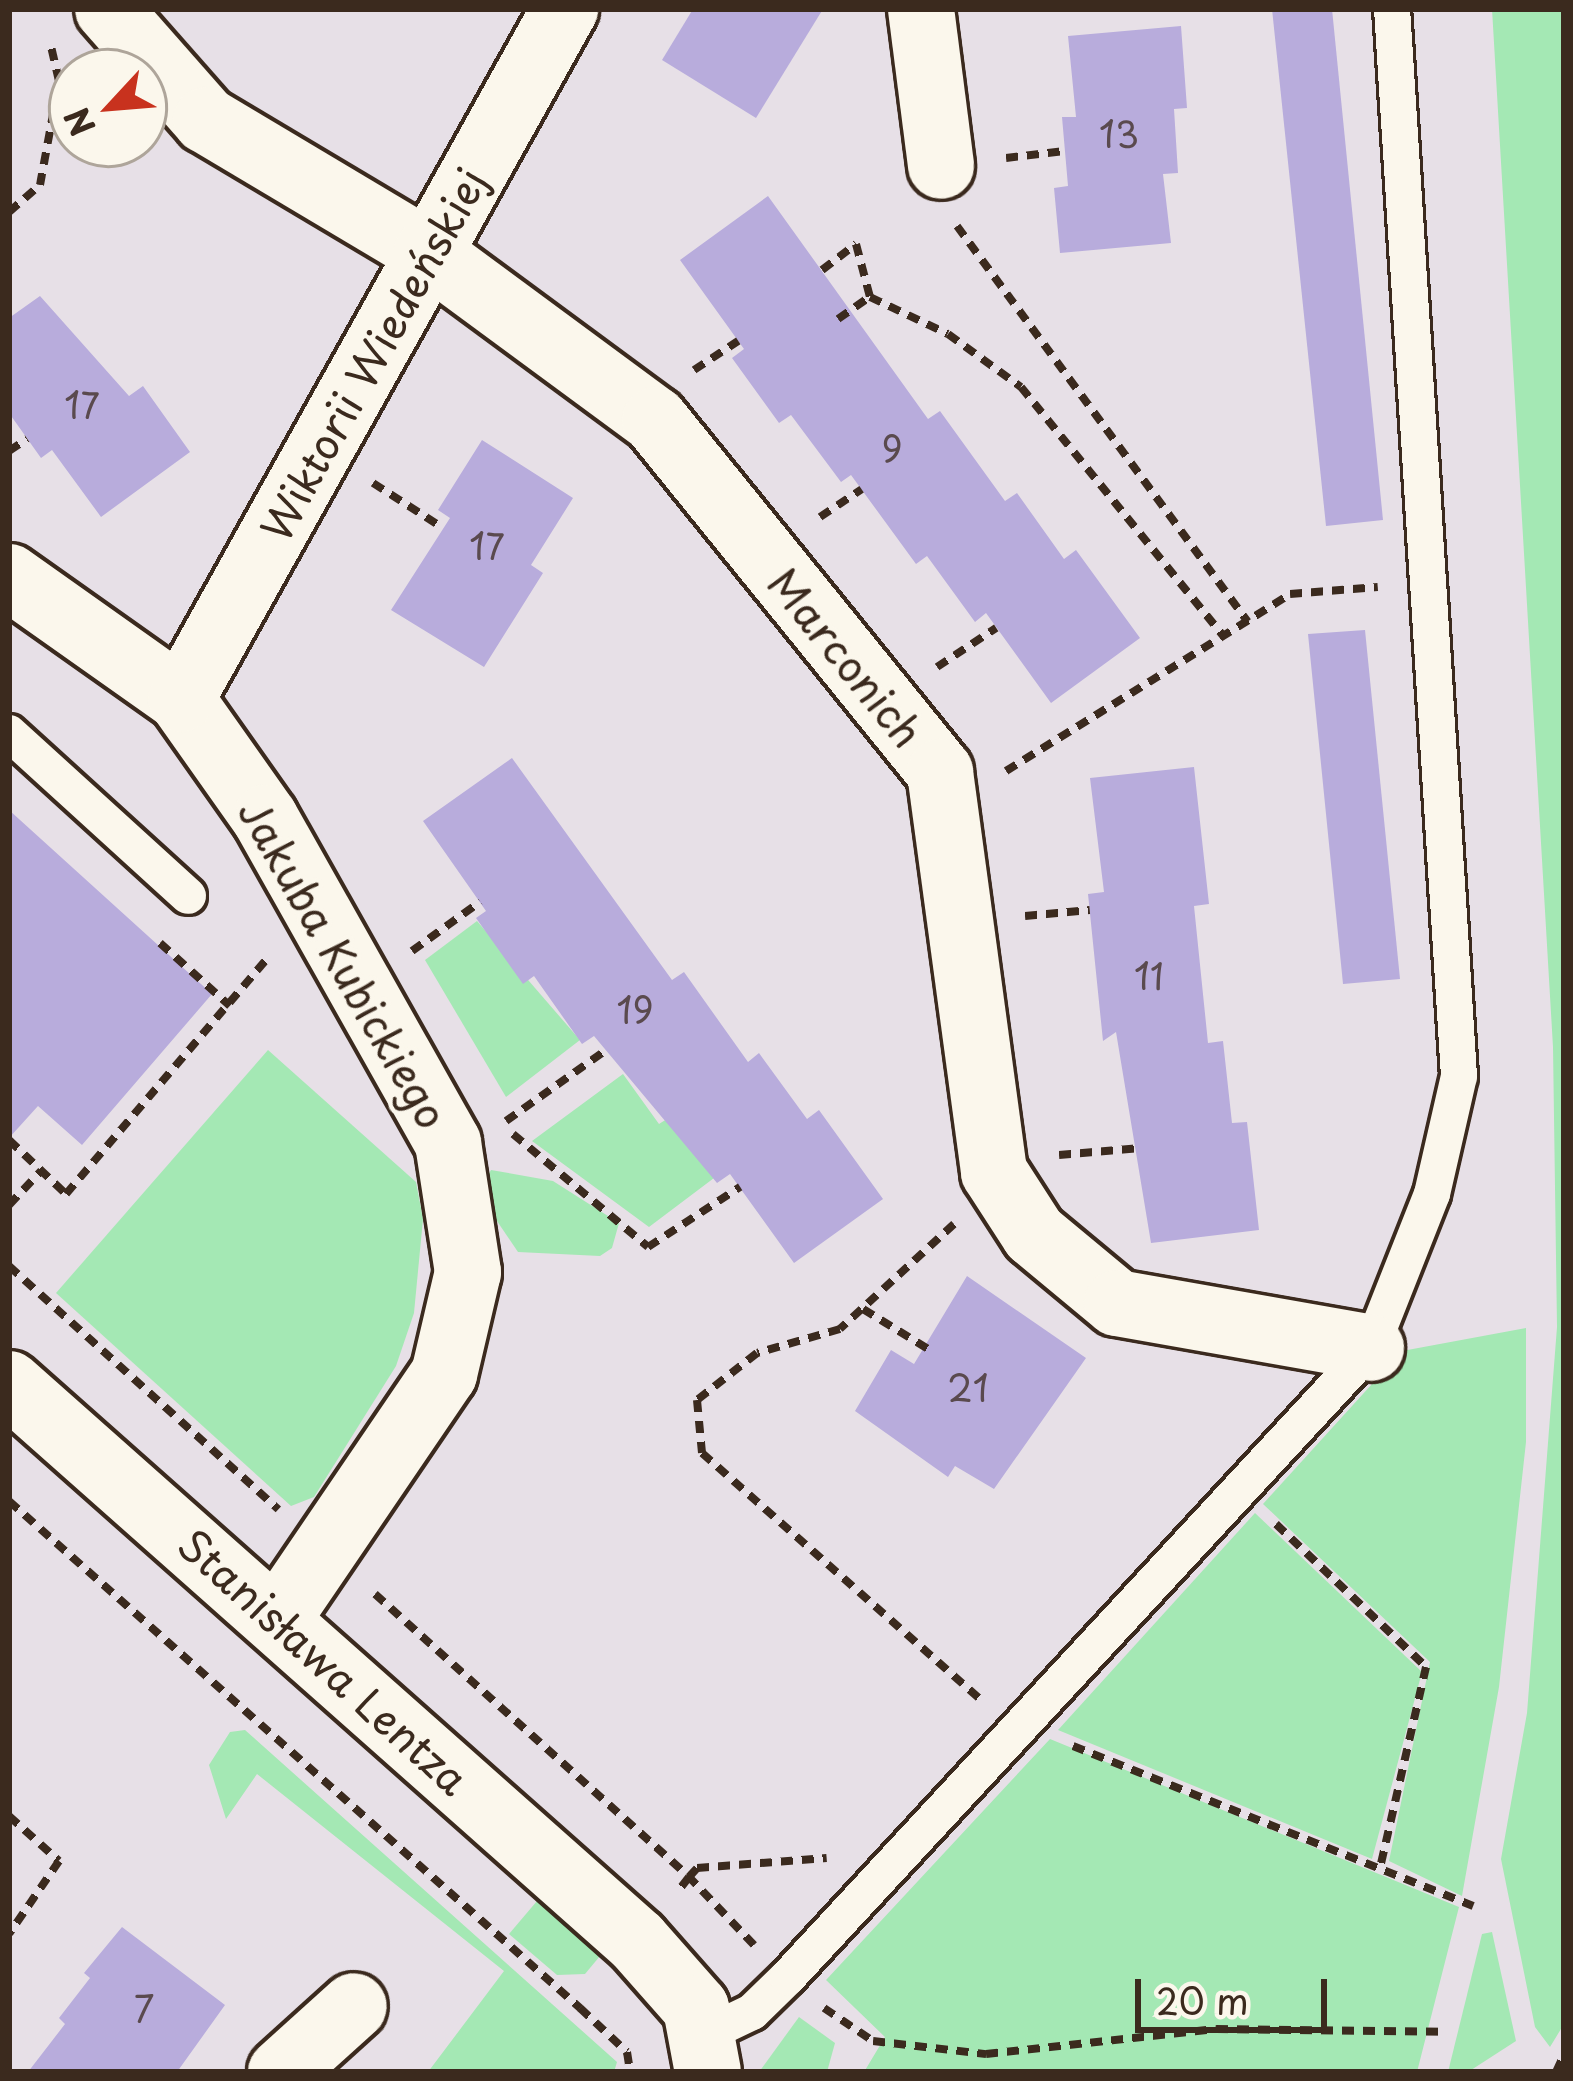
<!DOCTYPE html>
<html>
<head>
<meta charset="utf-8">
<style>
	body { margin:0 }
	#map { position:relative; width:1573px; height:2081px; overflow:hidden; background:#e7e0e7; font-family:"Playpen Sans",sans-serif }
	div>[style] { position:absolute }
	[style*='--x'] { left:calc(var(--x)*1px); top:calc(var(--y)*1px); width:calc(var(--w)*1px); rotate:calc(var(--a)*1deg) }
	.green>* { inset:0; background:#a4e8b4 }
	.building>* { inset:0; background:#b8acdc }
	.path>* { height:8px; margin-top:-4px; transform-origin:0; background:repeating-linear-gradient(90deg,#3b2a1e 0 12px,transparent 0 21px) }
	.roads { filter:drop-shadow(3px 0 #3b2a1e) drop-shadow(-3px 0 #3b2a1e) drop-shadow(0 3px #3b2a1e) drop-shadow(0 -3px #3b2a1e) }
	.lane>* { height:36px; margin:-18px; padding:0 18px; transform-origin:18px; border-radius:18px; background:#fbf7ec }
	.street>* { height:66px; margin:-33px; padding:0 33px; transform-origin:33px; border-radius:33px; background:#fbf7ec }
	span { translate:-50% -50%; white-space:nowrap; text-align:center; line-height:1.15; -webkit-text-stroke:9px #fbf7ec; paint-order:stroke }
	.number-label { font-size:36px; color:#5a4a4e }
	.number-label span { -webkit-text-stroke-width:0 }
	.street-label { font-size:42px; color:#3b2a1e }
	.frame { position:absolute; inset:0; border:12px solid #3b2a1e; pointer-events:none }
	.north { position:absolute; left:48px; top:48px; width:120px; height:120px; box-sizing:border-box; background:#fbf7ec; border:3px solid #aea59a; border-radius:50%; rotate:244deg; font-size:33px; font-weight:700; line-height:48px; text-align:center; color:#3b2a1e }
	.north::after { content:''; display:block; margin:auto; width:42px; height:54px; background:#c8321e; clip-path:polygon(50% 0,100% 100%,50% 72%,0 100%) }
	.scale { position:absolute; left:1135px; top:1979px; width:192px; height:54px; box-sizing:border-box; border:6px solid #3b2a1e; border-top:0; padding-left:15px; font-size:36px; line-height:42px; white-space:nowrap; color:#3b2a1e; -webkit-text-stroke:9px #fbf7ec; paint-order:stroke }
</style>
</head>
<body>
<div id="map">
	<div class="green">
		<i style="clip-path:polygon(1492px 9px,1564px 9px,1564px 2024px,1550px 2047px,1535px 2027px,1501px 1859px,1527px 1713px,1557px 1327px,1553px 1047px)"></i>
		<i style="clip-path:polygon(477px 921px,580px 1040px,506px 1097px,425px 960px)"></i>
		<i style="clip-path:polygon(268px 1050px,416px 1182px,423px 1219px,414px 1313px,396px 1366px,314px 1497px,291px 1506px,56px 1293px)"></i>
		<i style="clip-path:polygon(623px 1074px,659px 1124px,670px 1117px,714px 1178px,649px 1227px,532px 1141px)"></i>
		<i style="clip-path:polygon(491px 1170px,553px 1181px,619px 1223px,612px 1248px,600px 1256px,518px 1252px,478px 1193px)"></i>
		<i style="clip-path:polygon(1526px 1328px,1526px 1442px,1499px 1687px,1462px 1896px,1389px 1861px,1430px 1662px,1263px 1504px,1402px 1351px)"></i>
		<i style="clip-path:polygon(1255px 1513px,1422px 1672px,1372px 1859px,1058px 1730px)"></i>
		<i style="clip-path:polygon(245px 1730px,617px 2062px,614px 2072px,428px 2072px,504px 1971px,257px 1774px,226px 1819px,209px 1765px,230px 1732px)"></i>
		<i style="clip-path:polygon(1050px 1739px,1459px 1907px,1417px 2072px,864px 2072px,885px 2037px,826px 1980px)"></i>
		<i style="clip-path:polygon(537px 1901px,600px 1956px,585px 1974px,557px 1975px,509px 1934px)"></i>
		<i style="clip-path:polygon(1492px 1932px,1516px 2041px,1468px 2072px,1448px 2072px,1482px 1934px)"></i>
		<i style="clip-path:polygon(799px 2017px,835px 2043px,827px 2072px,759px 2072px)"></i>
	</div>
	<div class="building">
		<i style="clip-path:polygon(693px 9px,823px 9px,756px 118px,662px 60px)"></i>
		<i style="clip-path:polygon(1272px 9px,1332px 9px,1383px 520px,1326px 526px)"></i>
		<i style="clip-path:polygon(1181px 26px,1187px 108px,1174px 109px,1178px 173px,1163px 174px,1171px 243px,1060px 253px,1054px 188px,1068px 186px,1062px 117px,1076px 117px,1068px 36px)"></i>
		<i style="clip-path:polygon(768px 196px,928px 419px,940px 411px,1005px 501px,1017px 493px,1064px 559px,1076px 550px,1140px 638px,1051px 703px,986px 613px,975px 622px,927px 556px,916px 564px,851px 475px,841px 482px,791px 415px,779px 423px,732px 358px,744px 349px,680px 260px)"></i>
		<i style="clip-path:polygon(40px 296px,129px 396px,143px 386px,190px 452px,101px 517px,52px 450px,41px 458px,9px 413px,9px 318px)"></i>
		<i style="clip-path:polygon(482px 440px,573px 498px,531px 565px,543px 573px,484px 667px,391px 610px,450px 518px,438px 510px)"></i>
		<i style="clip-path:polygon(1365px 630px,1400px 979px,1343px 984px,1308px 634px)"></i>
		<i style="clip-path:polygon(512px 758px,672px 980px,684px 972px,748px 1062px,759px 1053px,807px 1119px,819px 1110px,883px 1199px,794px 1263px,730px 1174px,717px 1183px,594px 1036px,582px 1044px,534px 976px,523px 984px,476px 918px,486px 911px,423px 821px)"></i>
		<i style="clip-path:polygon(1194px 767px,1209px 904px,1194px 906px,1208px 1043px,1223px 1041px,1232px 1123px,1247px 1122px,1259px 1230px,1151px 1243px,1116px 1032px,1103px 1041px,1088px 894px,1104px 892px,1090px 778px)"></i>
		<i style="clip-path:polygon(9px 810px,212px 994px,82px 1145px,38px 1106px,9px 1138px)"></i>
		<i style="clip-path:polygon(967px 1276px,1086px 1358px,994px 1489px,955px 1466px,948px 1477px,855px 1411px,891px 1350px,914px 1364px)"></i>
		<i style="clip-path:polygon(122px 1927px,225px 2005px,177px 2072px,28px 2072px,65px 2024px,59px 2018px,90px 1978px,84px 1973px)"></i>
	</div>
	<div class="path">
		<i style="--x:1006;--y:158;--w:59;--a:-6.8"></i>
		<i style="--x:9;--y:212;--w:41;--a:-41.1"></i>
		<i style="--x:40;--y:185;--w:106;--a:-79.6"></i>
		<i style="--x:59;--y:81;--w:37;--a:-103"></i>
		<i style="--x:957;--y:226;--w:491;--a:53.7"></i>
		<i style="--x:822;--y:270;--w:43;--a:-37.4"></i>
		<i style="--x:856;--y:244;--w:55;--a:75.2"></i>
		<i style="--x:838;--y:319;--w:39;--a:-35"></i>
		<i style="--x:870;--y:297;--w:86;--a:25.4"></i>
		<i style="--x:948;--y:334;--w:90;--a:36"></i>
		<i style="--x:1021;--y:387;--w:322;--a:50.9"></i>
		<i style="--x:694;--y:370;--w:53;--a:-33.4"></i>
		<i style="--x:9;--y:451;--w:22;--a:-34"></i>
		<i style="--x:373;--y:483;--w:83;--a:32.7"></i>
		<i style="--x:820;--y:517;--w:50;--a:-33.7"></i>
		<i style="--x:937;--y:667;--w:71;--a:-33.5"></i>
		<i style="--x:1006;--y:771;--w:335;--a:-31.9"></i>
		<i style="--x:1290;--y:594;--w:88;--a:-4.5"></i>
		<i style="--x:1025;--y:916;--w:65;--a:-5.3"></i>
		<i style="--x:160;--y:943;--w:94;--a:42"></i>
		<i style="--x:412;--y:951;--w:84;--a:-35.8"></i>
		<i style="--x:506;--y:1121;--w:121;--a:-35.3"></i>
		<i style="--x:513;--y:1134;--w:176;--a:39.9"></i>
		<i style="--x:648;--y:1247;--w:110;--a:-33.1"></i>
		<i style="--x:9;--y:1140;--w:79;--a:43.5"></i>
		<i style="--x:66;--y:1194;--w:309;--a:-49.5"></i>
		<i style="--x:1059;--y:1155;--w:82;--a:-4.9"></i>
		<i style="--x:9;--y:1205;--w:47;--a:-46.7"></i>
		<i style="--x:954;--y:1224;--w:155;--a:137.4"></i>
		<i style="--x:840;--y:1329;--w:86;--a:163.9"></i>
		<i style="--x:757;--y:1353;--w:76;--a:141.9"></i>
		<i style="--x:697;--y:1400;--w:53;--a:84.6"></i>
		<i style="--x:702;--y:1453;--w:370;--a:41.5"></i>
		<i style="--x:9;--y:1266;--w:363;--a:42.1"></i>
		<i style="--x:863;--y:1309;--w:82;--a:31.6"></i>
		<i style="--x:9;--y:1501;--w:764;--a:41.6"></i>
		<i style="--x:580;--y:2008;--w:64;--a:43.1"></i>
		<i style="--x:627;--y:2052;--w:20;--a:81"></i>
		<i style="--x:1276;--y:1524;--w:207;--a:43.6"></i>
		<i style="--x:1426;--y:1667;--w:206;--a:102.9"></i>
		<i style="--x:375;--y:1594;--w:423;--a:42"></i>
		<i style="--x:689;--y:1877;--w:18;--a:128"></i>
		<i style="--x:1073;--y:1746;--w:431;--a:21.8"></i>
		<i style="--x:9;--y:1816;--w:67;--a:42"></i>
		<i style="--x:59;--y:1861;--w:88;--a:124.4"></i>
		<i style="--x:754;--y:1945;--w:94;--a:-133.7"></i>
		<i style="--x:689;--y:1877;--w:12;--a:-48"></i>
		<i style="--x:697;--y:1868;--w:130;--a:-4.4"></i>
		<i style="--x:824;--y:2008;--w:59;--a:34"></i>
		<i style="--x:873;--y:2041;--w:114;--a:6.6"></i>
		<i style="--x:986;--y:2054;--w:231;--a:-6.2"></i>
		<i style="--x:1216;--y:2029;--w:230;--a:0.7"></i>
		<i style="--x:1556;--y:2072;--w:19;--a:-65"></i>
	</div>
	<div class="roads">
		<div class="lane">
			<i style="--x:9;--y:733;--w:242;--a:42.3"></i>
			<i style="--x:706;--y:2034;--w:51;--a:-25.6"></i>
			<i style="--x:752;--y:2012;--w:50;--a:-44.2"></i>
			<i style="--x:788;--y:1977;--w:858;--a:-47.17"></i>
			<i style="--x:1371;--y:1348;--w:166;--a:-68.4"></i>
			<i style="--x:1432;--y:1194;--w:121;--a:-77.1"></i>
			<i style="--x:1459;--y:1076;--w:1069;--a:-93.59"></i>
		</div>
		<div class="street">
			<i style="--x:108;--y:9;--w:148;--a:48.6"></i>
			<i style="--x:206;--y:120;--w:257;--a:30.8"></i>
			<i style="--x:427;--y:252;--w:283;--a:36.4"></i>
			<i style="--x:655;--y:420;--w:453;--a:51"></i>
			<i style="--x:940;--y:772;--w:404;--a:82.3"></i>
			<i style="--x:994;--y:1172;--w:74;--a:57.2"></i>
			<i style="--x:1034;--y:1234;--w:108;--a:39.7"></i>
			<i style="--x:1117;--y:1303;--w:258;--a:10"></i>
			<i style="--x:921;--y:9;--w:158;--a:82.7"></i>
			<i style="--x:9;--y:577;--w:211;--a:35.3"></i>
			<i style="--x:181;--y:699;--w:146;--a:54.8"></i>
			<i style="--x:265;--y:818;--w:373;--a:60.6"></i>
			<i style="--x:448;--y:1143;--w:131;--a:81.2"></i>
			<i style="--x:468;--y:1272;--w:105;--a:103.2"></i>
			<i style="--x:444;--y:1374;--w:295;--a:124.2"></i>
			<i style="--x:181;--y:699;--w:790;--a:-60.9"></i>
			<i style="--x:9;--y:1384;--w:839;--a:41.57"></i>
			<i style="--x:637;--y:1941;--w:89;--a:48.6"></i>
			<i style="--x:696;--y:2008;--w:65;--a:79.4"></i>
			<i style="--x:281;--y:2072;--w:98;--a:-42.1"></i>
		</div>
	</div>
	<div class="number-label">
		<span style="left:1119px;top:134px">13</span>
		<span style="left:82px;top:405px">17</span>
		<span style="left:892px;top:449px">9</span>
		<span style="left:487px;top:546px">17</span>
		<span style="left:1149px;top:976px">11</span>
		<span style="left:635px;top:1010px">19</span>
		<span style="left:968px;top:1388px">21</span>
		<span style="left:144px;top:2009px">7</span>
	</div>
	<div class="street-label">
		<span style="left:373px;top:354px;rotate:-61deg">Wiktorii Wiedeńskiej</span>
		<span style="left:846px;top:657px;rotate:51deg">Marconich</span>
		<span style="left:344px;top:963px;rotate:60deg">Jakuba Kubickiego</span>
		<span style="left:324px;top:1661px;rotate:42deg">Stanisława Lentza</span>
	</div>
	<div class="frame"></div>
	<div class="north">N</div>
	<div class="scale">20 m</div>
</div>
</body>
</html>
